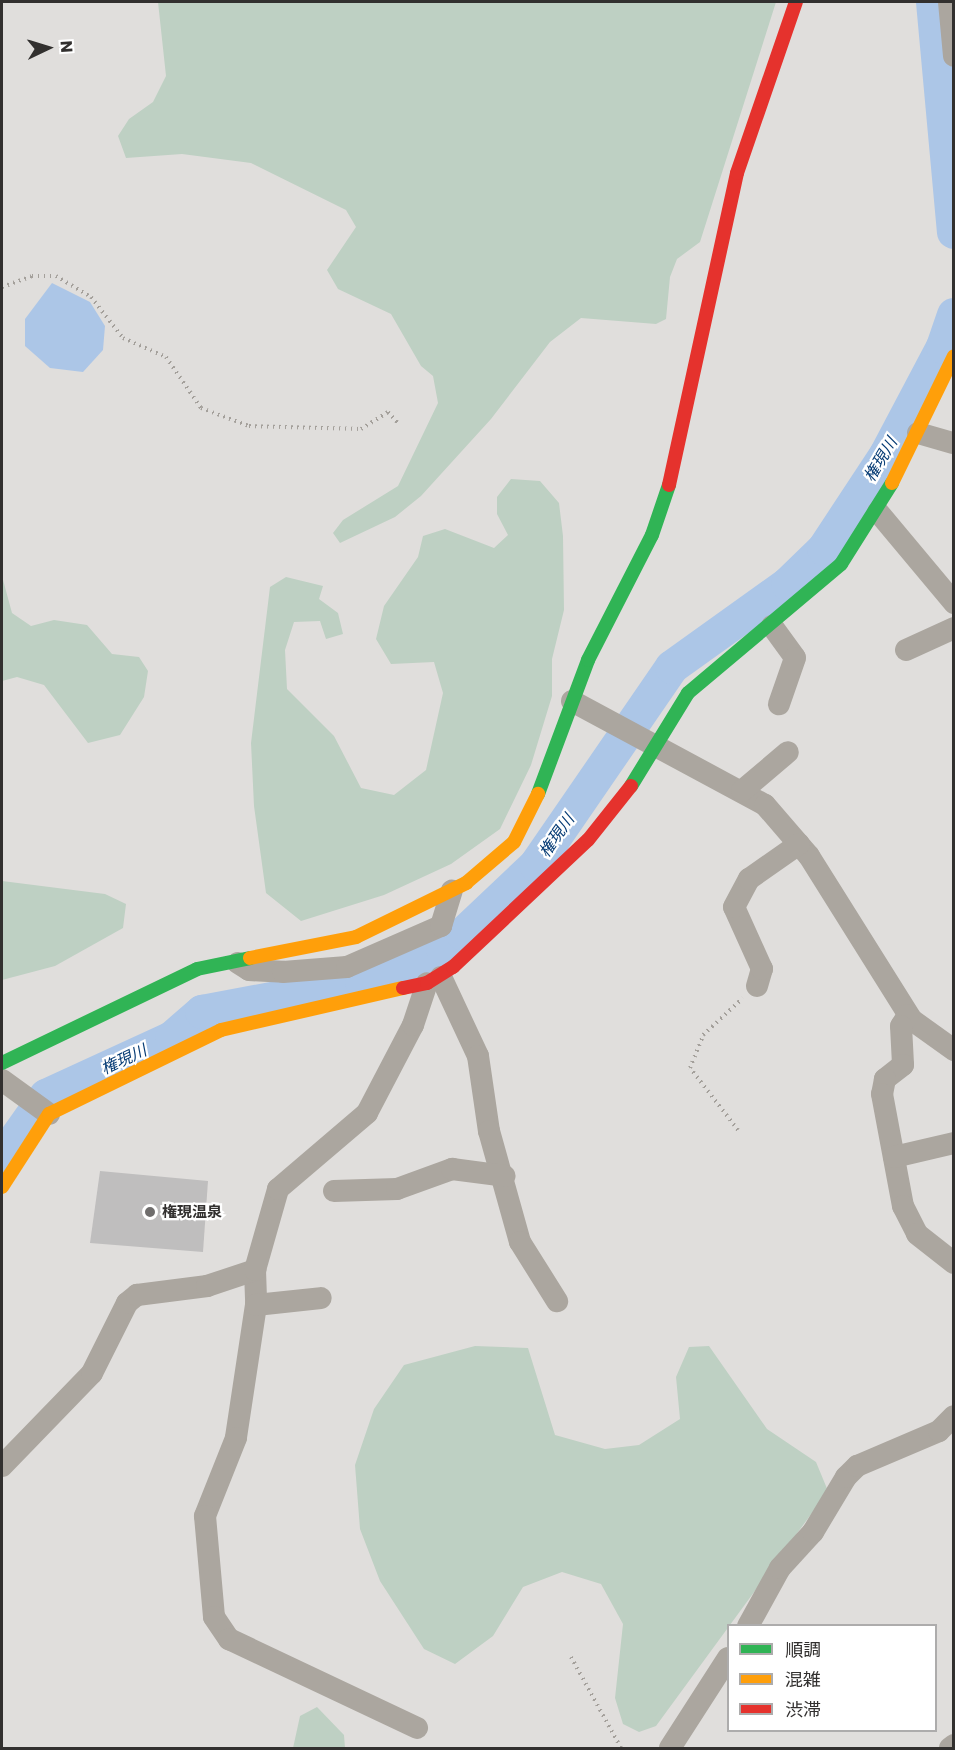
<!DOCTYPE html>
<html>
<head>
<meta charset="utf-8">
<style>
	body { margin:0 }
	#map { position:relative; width:955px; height:1750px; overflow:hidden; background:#e0dedc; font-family:Poppins,"Noto Sans JP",sans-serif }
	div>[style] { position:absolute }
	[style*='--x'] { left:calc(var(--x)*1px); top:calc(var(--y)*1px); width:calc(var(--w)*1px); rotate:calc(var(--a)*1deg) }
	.green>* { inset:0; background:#bed0c3 }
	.water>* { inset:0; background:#acc6e7 }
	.river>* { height:34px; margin:-17px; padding:0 17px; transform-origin:17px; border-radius:17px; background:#acc6e7 }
	.building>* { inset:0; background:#bfbebe }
	.path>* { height:4px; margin-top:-2px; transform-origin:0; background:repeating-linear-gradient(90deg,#a4a09b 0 1.5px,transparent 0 6px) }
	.street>* { height:22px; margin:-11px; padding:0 11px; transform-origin:11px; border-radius:11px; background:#aba69f }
	.fast>* { height:14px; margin:-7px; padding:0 7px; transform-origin:7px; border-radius:7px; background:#30b455 }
	.slow>* { height:14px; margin:-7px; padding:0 7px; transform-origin:7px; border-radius:7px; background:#ff9f0a }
	.jam>* { height:14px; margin:-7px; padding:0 7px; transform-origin:7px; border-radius:7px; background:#e5322d }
	.dots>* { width:16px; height:16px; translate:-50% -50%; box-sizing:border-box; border:3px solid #fff; border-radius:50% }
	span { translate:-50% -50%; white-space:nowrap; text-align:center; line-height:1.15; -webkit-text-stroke:4.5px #fff; paint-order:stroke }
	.poi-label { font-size:15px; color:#32302f; font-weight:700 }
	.left { translate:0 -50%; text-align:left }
	.water-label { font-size:16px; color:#063b74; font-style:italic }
	.frame { position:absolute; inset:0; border:3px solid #32302f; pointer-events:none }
	.legend { position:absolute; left:727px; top:1624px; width:210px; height:108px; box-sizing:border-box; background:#fff; border:2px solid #adacac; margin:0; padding:8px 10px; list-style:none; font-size:18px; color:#32302f }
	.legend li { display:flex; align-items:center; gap:12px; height:30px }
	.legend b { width:30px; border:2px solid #adacac }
	.north { position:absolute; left:18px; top:18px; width:60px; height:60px; -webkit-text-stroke:4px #fff; paint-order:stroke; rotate:86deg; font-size:16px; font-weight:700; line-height:24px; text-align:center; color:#32302f }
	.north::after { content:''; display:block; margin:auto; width:21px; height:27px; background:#32302f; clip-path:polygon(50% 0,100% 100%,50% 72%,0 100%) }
</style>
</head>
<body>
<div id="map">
	<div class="green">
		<i style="clip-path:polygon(158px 2px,776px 2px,700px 242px,677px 259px,670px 277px,666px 319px,656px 324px,581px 318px,550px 342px,491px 419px,421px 496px,395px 517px,340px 543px,333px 533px,343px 520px,398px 486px,438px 403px,433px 376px,421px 366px,391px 314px,338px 289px,327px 270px,356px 227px,346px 210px,251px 163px,182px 154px,126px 158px,118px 136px,129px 119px,153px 102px,166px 76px)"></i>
		<i style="clip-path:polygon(511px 479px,540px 481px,559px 503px,563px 536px,564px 610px,552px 659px,552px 696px,531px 765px,500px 829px,451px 864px,384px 895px,301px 921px,266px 893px,254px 806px,251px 743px,270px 587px,286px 577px,323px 586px,319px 599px,338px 613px,343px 634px,326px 639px,320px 621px,294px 622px,285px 650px,287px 689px,334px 736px,361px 788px,394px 795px,426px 770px,443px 693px,434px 662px,391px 664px,376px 639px,384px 606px,418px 557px,423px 536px,445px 529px,494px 548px,508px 535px,497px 514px,497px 497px)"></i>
		<i style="clip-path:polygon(2px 576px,12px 613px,31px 626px,54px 620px,87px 625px,112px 654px,139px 657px,148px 671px,144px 697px,120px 735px,88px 743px,44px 685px,17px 677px,2px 681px)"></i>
		<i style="clip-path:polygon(2px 881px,105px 894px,126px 904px,123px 928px,55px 966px,2px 980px)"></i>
		<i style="clip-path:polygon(475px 1346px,528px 1348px,555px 1435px,605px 1449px,639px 1445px,680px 1419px,676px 1377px,689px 1347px,709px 1346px,767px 1429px,816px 1462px,828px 1491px,656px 1726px,639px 1732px,623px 1724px,615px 1698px,623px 1624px,601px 1584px,562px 1572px,523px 1587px,493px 1636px,455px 1664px,424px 1649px,380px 1581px,360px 1529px,355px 1465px,374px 1409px,404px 1365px)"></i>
		<i style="clip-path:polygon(317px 1707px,344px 1735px,345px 1748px,293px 1748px,300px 1716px)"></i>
	</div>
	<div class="water">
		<i style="clip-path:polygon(52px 283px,90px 302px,105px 326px,103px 350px,83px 372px,50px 368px,25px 346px,25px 319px)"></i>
	</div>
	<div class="river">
		<i style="--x:933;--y:2;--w:231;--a:84.8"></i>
		<i style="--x:2;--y:1158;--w:76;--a:-54.6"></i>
		<i style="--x:46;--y:1096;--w:139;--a:-24.7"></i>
		<i style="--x:172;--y:1038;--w:40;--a:-41"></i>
		<i style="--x:202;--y:1012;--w:163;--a:-10.6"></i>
		<i style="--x:362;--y:982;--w:87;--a:-22.2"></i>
		<i style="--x:443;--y:949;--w:25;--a:-37"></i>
		<i style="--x:463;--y:934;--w:100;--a:-43.4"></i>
		<i style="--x:536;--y:865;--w:240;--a:-55.5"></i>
		<i style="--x:672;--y:667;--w:143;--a:-35.6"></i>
		<i style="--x:788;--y:584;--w:50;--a:-44.2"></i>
		<i style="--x:824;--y:549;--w:113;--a:-56.6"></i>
		<i style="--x:886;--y:455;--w:122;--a:-62.2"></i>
		<i style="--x:943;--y:347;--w:34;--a:-71"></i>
	</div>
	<div class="building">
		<i style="clip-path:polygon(100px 1171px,208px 1181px,203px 1252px,90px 1243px)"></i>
	</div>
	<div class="path">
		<i style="--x:2;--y:287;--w:32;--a:-20"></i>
		<i style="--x:32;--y:276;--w:24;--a:0"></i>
		<i style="--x:56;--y:276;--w:41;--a:31"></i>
		<i style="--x:91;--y:297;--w:52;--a:52"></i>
		<i style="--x:123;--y:338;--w:47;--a:23.8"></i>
		<i style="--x:166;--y:357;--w:62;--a:55.5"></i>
		<i style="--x:201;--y:408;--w:51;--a:20.6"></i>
		<i style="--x:249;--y:426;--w:112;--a:1.5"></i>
		<i style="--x:361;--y:429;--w:32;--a:-32"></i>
		<i style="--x:388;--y:412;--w:15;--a:48"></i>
		<i style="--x:738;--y:1130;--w:78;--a:-127.7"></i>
		<i style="--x:690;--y:1068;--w:35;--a:-68"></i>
		<i style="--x:703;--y:1035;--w:54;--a:-42.8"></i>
		<i style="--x:571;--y:1657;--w:104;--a:61.2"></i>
	</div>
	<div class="street">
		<i style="--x:949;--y:2;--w:54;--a:84.7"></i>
		<i style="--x:918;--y:433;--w:37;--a:16"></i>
		<i style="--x:878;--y:512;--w:119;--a:50.1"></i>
		<i style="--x:772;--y:626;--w:39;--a:54"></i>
		<i style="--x:795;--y:658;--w:49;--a:109.2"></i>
		<i style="--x:906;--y:650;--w:53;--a:-24.6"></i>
		<i style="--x:572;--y:701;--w:219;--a:28.3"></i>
		<i style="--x:765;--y:805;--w:67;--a:49.2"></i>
		<i style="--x:809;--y:856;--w:194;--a:57.9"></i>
		<i style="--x:912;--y:1020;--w:52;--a:35.5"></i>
		<i style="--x:742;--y:791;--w:60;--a:-40.3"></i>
		<i style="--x:238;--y:963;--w:13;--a:32"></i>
		<i style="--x:249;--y:970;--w:34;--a:3"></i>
		<i style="--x:283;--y:972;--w:64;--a:-4.5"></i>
		<i style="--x:347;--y:967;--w:103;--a:-23.6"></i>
		<i style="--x:441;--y:926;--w:37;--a:-73"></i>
		<i style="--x:441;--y:977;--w:87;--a:64.9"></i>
		<i style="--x:478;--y:1056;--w:76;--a:81.7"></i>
		<i style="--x:489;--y:1131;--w:115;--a:74.4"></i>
		<i style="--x:520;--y:1242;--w:70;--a:57.9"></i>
		<i style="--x:757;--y:986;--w:18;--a:-74"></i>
		<i style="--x:762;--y:969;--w:68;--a:-114.3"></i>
		<i style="--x:734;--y:907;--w:32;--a:-62"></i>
		<i style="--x:749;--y:879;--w:61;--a:-35"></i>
		<i style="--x:908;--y:1015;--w:13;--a:122"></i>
		<i style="--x:901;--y:1026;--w:39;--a:87"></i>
		<i style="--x:903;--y:1065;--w:23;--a:142"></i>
		<i style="--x:885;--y:1079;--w:15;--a:101"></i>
		<i style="--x:882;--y:1094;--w:114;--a:79.4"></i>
		<i style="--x:903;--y:1206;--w:31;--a:63"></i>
		<i style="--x:917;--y:1234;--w:47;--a:38.1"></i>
		<i style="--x:2;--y:1080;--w:58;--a:35.9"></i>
		<i style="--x:894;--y:1157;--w:62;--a:-13.1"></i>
		<i style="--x:334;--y:1191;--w:63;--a:-1.8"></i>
		<i style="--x:397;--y:1189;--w:59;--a:-20"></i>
		<i style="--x:452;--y:1169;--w:53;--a:7.5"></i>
		<i style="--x:255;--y:1270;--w:35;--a:88"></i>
		<i style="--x:256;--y:1305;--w:134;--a:98.6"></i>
		<i style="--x:236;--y:1438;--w:84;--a:111.7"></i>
		<i style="--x:205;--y:1516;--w:101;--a:84.9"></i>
		<i style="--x:214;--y:1617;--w:27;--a:56"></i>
		<i style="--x:229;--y:1639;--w:208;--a:25.3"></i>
		<i style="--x:256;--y:1305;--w:65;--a:-6.1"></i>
		<i style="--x:2;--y:1466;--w:129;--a:-45.9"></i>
		<i style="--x:92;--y:1373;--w:78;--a:-63.4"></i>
		<i style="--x:127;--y:1303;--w:13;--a:-39"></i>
		<i style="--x:137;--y:1295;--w:71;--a:-7.3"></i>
		<i style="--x:207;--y:1286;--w:51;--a:-18.4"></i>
		<i style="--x:255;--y:1270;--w:84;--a:-74.1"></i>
		<i style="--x:278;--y:1189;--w:117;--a:-40.5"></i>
		<i style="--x:367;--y:1113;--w:99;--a:-62.4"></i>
		<i style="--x:413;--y:1025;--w:44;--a:-71.6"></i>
		<i style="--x:748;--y:1626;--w:66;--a:-61.1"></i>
		<i style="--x:780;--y:1568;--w:49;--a:-47.5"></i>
		<i style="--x:813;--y:1532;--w:64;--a:-59"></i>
		<i style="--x:846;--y:1477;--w:16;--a:-45"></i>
		<i style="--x:857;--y:1466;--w:89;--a:-23.1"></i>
		<i style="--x:939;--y:1431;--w:21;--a:-45"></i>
		<i style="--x:670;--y:1748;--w:107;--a:-57.2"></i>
		<i style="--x:950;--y:1748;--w:5;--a:-37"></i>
	</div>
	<div class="fast">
		<i style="--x:631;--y:786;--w:109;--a:-58.5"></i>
		<i style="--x:688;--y:693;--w:200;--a:-40.1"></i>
		<i style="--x:841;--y:564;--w:96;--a:-57.8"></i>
		<i style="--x:538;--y:794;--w:143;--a:-69.5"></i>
		<i style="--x:588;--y:660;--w:140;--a:-62.9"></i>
		<i style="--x:652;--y:535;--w:53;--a:-71.2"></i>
		<i style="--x:2;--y:1063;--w:216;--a:-25.7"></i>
		<i style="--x:197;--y:969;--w:54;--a:-11.7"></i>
	</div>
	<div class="slow">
		<i style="--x:892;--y:483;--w:141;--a:-64"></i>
		<i style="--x:250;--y:958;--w:108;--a:-11.2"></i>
		<i style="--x:356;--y:937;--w:123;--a:-26.1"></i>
		<i style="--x:466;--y:883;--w:63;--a:-40.5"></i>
		<i style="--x:514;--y:842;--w:54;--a:-63.4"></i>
		<i style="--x:2;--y:1187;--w:87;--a:-57.2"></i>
		<i style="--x:49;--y:1114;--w:191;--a:-26"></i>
		<i style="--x:221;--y:1030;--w:187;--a:-13"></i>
	</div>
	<div class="jam">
		<i style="--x:669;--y:485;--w:319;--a:-77.7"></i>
		<i style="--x:737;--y:173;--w:181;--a:-71"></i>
		<i style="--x:403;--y:988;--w:25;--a:-12"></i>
		<i style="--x:427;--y:983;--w:31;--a:-32"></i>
		<i style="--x:453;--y:967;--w:185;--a:-43.3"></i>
		<i style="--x:588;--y:840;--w:69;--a:-51.5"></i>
	</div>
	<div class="dots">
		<i style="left:150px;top:1212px;background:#6f6d6c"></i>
	</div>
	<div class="poi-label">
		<span class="left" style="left:162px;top:1212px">権現温泉</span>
	</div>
	<div class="water-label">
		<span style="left:881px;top:460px;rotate:-59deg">権現川</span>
		<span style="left:557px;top:836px;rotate:-55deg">権現川</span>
		<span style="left:124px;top:1060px;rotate:-25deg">権現川</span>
	</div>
	<div class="frame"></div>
	<ul class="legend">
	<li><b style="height:8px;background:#30b455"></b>順調</li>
	<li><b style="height:8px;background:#ff9f0a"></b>混雑</li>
	<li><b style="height:8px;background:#e5322d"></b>渋滞</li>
	</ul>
	<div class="north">N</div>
</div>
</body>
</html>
